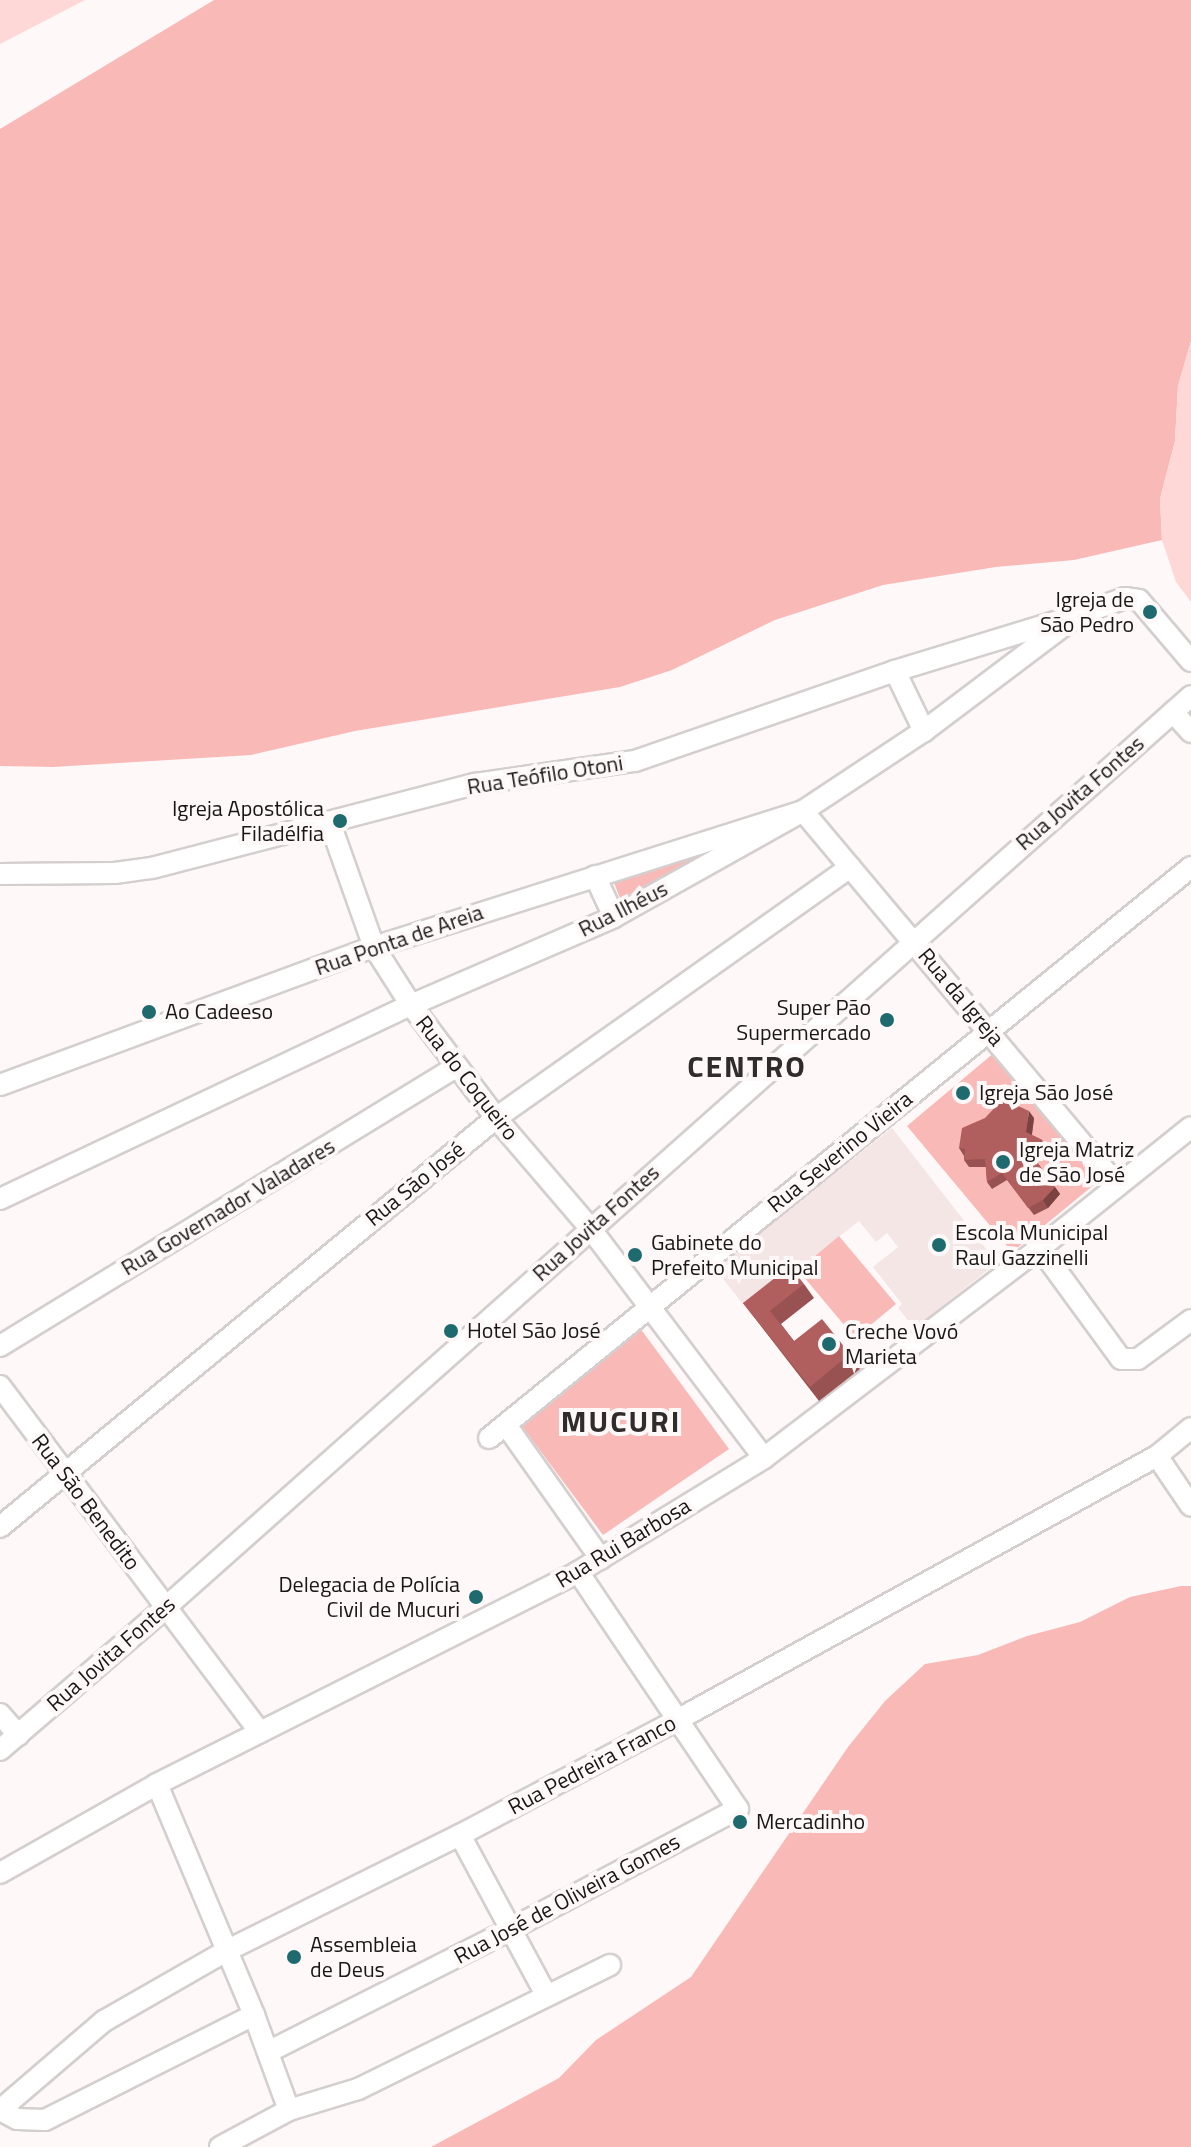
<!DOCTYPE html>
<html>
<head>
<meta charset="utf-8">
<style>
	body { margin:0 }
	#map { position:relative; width:1191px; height:2147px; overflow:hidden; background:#fef8f8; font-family:"Titillium Web",sans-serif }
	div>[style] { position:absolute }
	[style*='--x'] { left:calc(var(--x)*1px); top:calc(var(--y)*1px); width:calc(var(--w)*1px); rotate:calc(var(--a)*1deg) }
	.built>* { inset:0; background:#f4e6e5 }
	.green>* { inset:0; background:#f9bab7 }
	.water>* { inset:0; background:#fed8d6 }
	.roads { filter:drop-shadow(2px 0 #d4cfce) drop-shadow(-2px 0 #d4cfce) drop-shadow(0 2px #d4cfce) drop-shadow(0 -2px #d4cfce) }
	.minor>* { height:20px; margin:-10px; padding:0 10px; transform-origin:10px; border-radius:10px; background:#fff }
	.wall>* { inset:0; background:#975251 }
	.shaded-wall>* { inset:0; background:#7b4242 }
	.building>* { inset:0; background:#b05f5e }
	.dots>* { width:22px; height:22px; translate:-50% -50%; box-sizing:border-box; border:4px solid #fef8f8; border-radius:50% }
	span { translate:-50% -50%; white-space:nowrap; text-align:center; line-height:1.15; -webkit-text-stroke:8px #fef8f8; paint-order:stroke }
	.poi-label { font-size:22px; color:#181616 }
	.right { translate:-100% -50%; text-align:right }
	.left { translate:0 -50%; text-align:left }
	.street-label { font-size:22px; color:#181616 }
	.district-label { font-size:30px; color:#302c2b; font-weight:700; letter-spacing:2px }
</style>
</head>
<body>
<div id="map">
	<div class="built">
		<i style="clip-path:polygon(892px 1128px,997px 1263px,914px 1328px,898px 1308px,902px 1304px,873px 1267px,898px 1247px,887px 1233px,876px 1242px,859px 1221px,793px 1273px,753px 1317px,714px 1267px)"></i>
	</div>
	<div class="green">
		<i style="clip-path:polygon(214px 0,1191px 0,1191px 341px,1178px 386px,1175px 441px,1160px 499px,1162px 540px,1074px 560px,996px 567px,883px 585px,775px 620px,672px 670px,620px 687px,355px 731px,251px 755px,53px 767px,0 766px,0 129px)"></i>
		<i style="clip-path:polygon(707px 853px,621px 901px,613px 880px)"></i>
		<i style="clip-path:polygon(995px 1052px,1101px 1179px,1012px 1252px,907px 1126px)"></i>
		<i style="clip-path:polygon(839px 1236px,896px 1304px,855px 1338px,798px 1270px)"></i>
		<i style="clip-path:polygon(640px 1328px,729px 1449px,603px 1535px,521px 1425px)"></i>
		<i style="clip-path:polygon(1181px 1586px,1191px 1586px,1191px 2147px,431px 2147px,559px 2078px,596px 2040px,691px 1977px,848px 1747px,885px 1701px,925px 1664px,978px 1655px,1027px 1636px,1080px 1622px,1130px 1597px)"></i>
	</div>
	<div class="water">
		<i style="clip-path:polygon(0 0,85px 0,0 44px)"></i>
		<i style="clip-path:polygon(1191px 341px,1191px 602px,1176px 582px,1162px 540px,1160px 499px,1175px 441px,1178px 386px)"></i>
	</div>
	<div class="roads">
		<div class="minor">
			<i style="--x:895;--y:671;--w:67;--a:64.2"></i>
			<i style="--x:1173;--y:712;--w:27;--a:48"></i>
			<i style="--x:330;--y:823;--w:132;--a:70.5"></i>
			<i style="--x:374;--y:947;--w:69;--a:57.5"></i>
			<i style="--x:411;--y:1005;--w:141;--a:53"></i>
			<i style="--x:496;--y:1118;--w:145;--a:49.5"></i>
			<i style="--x:590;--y:1228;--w:288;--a:52.9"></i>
			<i style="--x:0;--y:874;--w:115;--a:-0.5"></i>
			<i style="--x:115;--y:873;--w:37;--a:-8"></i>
			<i style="--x:152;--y:868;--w:334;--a:-14.6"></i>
			<i style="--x:475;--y:784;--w:162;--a:-8.2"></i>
			<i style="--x:635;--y:761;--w:275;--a:-19.1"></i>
			<i style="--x:895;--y:671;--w:175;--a:-17"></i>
			<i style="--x:595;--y:876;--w:45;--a:65.1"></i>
			<i style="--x:0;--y:1085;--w:399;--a:-20.3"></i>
			<i style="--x:374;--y:947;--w:450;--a:-17.6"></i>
			<i style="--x:803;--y:811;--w:487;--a:50"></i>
			<i style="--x:0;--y:1199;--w:454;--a:-25.3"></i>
			<i style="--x:411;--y:1005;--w:221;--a:-23.4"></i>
			<i style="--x:614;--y:917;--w:217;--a:-29.3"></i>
			<i style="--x:803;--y:811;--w:145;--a:-33.5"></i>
			<i style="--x:924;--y:731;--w:193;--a:-37"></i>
			<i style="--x:1078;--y:615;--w:50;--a:-19.9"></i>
			<i style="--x:1125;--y:598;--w:14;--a:8"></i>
			<i style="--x:1139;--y:600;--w:80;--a:49.6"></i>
			<i style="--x:1040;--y:1248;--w:137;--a:53.9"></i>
			<i style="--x:1121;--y:1359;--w:17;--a:0"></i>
			<i style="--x:1138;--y:1359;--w:66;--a:-36.3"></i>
			<i style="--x:0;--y:1346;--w:535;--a:-31.46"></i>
			<i style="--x:0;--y:1386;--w:433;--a:53.1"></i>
			<i style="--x:506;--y:1425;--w:164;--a:54.7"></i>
			<i style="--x:489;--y:1438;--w:905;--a:-39.12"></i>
			<i style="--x:1157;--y:1456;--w:60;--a:55.8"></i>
			<i style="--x:0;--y:1527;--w:643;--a:-39.51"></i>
			<i style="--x:496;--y:1118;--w:434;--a:-35.3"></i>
			<i style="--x:0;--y:1714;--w:28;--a:49"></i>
			<i style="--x:0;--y:1750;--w:218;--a:-40.7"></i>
			<i style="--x:165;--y:1608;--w:1373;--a:-41.63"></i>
			<i style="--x:157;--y:1784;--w:251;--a:67.2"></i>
			<i style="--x:254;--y:2015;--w:101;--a:69.8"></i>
			<i style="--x:460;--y:1835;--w:182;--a:61.7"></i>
			<i style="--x:0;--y:1873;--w:180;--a:-29.5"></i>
			<i style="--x:157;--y:1784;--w:471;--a:-26.7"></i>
			<i style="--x:578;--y:1572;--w:218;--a:-31.5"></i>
			<i style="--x:764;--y:1458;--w:347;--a:-37.3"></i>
			<i style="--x:1040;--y:1248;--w:193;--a:-38.7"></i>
			<i style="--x:268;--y:2052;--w:270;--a:-26.8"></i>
			<i style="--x:509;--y:1930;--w:259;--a:-27.9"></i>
			<i style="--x:738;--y:1809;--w:286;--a:-124"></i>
			<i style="--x:0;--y:2110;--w:137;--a:-40.6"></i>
			<i style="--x:104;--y:2021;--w:141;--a:-29.8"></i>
			<i style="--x:226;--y:1951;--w:261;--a:-26.4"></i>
			<i style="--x:460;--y:1835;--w:248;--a:-27.9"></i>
			<i style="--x:679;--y:1719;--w:546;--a:-28.82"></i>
			<i style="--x:1157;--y:1456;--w:44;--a:-39.5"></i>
			<i style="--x:0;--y:2110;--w:19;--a:28"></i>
			<i style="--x:17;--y:2119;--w:28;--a:2"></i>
			<i style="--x:45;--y:2120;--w:234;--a:-26.7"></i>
			<i style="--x:220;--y:2147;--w:78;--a:-28.2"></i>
			<i style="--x:289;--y:2110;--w:72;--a:-16.9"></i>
			<i style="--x:358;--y:2089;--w:281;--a:-26.2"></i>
		</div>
	</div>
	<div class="wall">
		<i style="clip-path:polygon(1034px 1118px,1032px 1135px,1042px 1140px,1047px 1147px,1034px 1158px,1060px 1194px,1048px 1208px,1034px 1215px,1007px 1180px,992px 1189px,987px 1182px,986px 1167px,969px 1167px,964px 1160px,964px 1156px,959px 1148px)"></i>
		<i style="clip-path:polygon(804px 1284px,814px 1298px,781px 1324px,794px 1341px,850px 1354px,860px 1369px,819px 1401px,743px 1303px)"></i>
	</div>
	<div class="shaded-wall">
		<i style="clip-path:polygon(1029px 1111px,1034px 1118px,1031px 1139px,1026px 1132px)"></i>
		<i style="clip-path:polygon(1055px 1187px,1060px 1194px,1048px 1208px,1043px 1200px)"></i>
	</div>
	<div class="building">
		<i style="clip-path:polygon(1003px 1099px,1029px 1111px,1026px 1132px,1042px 1140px,1029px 1151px,1055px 1187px,1043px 1200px,1028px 1208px,1002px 1173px,987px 1182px,985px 1159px,964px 1160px,965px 1149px,959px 1148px,962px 1128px,985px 1118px)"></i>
		<i style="clip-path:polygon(790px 1266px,804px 1284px,770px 1311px,794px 1341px,822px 1319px,850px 1354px,810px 1387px,743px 1303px)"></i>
	</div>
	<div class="dots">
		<i style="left:1150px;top:612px;background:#1e6a6f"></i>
		<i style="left:340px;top:821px;background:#1e6a6f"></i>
		<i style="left:149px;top:1012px;background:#1e6a6f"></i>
		<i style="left:887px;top:1020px;background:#1e6a6f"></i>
		<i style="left:963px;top:1093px;background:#1e6a6f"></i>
		<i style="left:1003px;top:1162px;background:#1e6a6f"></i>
		<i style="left:939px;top:1245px;background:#1e6a6f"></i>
		<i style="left:635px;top:1255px;background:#1e6a6f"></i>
		<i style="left:451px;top:1331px;background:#1e6a6f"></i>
		<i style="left:829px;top:1344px;background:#1e6a6f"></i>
		<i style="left:476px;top:1597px;background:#1e6a6f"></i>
		<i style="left:740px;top:1822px;background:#1e6a6f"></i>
		<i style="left:294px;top:1957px;background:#1e6a6f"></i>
	</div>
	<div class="poi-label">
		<span class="right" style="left:1134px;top:612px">Igreja de<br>São Pedro</span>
		<span class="right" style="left:324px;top:821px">Igreja Apostólica<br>Filadélfia</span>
		<span class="right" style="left:871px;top:1020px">Super Pão<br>Supermercado</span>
		<span class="left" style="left:165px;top:1012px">Ao Cadeeso</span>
		<span class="left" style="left:979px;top:1093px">Igreja São José</span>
		<span class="left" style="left:1019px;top:1162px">Igreja Matriz<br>de São José</span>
		<span class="left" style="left:955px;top:1245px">Escola Municipal<br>Raul Gazzinelli</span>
		<span class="left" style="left:651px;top:1255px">Gabinete do<br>Prefeito Municipal</span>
		<span class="left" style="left:467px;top:1331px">Hotel São José</span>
		<span class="left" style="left:845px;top:1344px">Creche Vovó<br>Marieta</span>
		<span class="right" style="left:460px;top:1597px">Delegacia de Polícia<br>Civil de Mucuri</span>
		<span class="left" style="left:756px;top:1822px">Mercadinho</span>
		<span class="left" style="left:310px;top:1957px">Assembleia<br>de Deus</span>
	</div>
	<div class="street-label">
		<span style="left:545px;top:775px;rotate:-9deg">Rua Teófilo Otoni</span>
		<span style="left:1080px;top:793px;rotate:-41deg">Rua Jovita Fontes</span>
		<span style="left:623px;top:909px;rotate:-27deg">Rua Ilhéus</span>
		<span style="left:399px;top:940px;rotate:-19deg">Rua Ponta de Areia</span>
		<span style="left:961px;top:997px;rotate:50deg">Rua da Igreja</span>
		<span style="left:467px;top:1078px;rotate:52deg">Rua do Coqueiro</span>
		<span style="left:840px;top:1152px;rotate:-39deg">Rua Severino Vieira</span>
		<span style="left:415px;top:1184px;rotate:-39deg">Rua São José</span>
		<span style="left:228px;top:1207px;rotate:-31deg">Rua Governador Valadares</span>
		<span style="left:596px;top:1223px;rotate:-42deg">Rua Jovita Fontes</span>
		<span style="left:86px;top:1502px;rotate:53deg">Rua São Benedito</span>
		<span style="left:623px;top:1543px;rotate:-31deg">Rua Rui Barbosa</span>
		<span style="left:111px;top:1654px;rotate:-41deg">Rua Jovita Fontes</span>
		<span style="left:592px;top:1765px;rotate:-28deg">Rua Pedreira Franco</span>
		<span style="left:567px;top:1899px;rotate:-28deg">Rua José de Oliveira Gomes</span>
	</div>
	<div class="district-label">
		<span style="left:747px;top:1066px">CENTRO</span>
		<span style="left:621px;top:1421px">MUCURI</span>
	</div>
</div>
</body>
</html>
